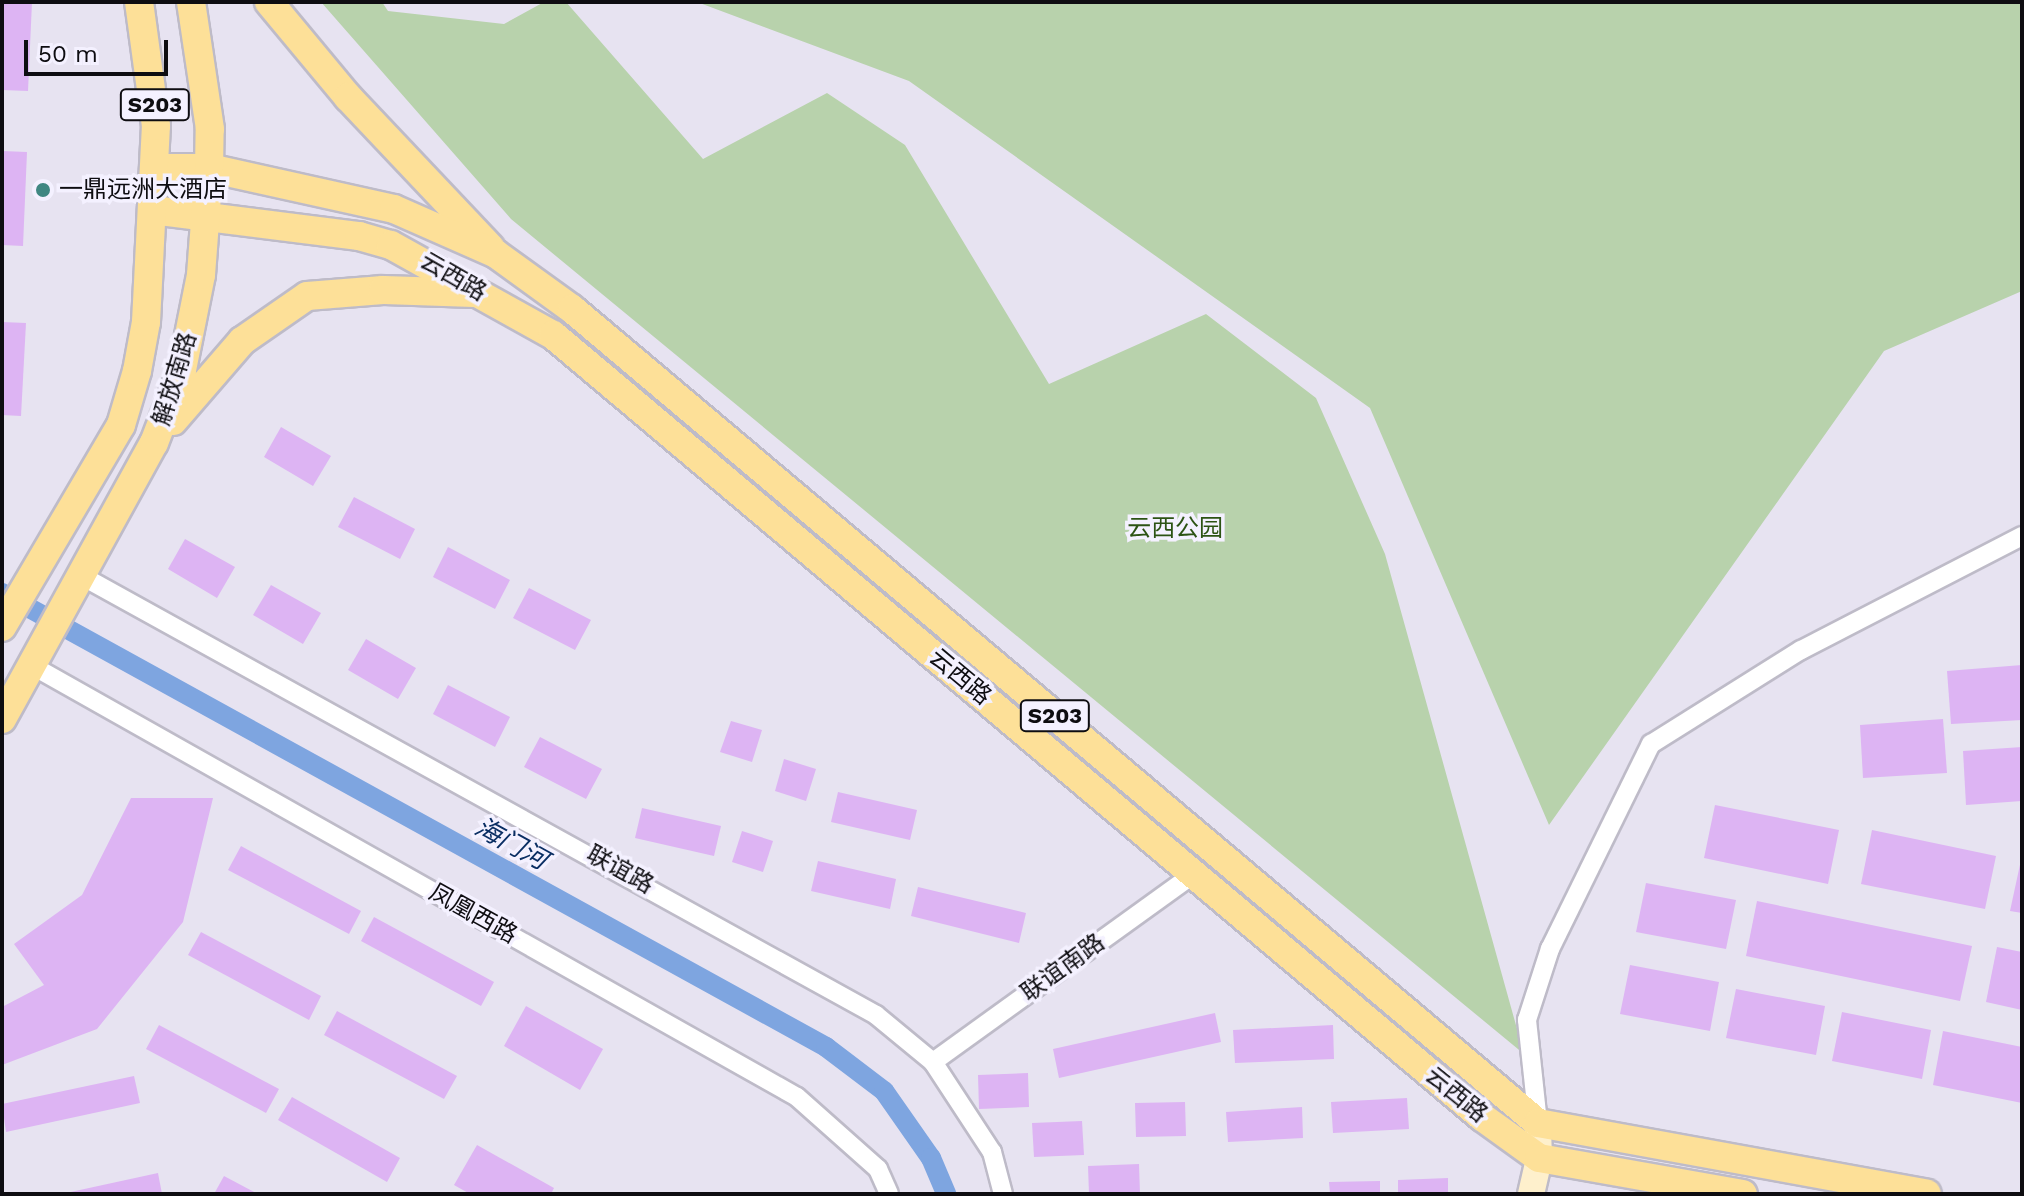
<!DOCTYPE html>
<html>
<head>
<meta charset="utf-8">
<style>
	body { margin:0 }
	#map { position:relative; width:2024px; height:1196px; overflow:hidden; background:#e7e3f1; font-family:"Work Sans","Noto Sans SC",sans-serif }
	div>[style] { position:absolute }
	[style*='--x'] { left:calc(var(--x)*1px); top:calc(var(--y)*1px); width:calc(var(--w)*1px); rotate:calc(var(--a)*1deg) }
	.green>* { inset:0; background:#b8d2ac }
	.canal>* { height:20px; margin:-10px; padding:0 10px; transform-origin:10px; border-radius:10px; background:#7ea5e0 }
	.building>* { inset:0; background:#ddb4f3 }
	.roads { filter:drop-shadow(2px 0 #bebbc8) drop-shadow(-2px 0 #bebbc8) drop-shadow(0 2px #bebbc8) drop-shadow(0 -2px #bebbc8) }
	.street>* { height:18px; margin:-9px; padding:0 9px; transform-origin:9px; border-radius:9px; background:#fff }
	.secondary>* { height:26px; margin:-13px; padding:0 13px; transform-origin:13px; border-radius:13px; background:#fef0cc }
	.primary>* { height:28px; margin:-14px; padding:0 14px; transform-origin:14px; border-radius:14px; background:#fde098 }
	.dots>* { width:22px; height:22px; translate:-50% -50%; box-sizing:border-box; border:4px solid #f4f1ff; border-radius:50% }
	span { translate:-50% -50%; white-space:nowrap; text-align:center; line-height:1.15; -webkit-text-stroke:7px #f4f1ff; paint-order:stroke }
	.shield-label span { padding:2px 6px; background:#f4f1ff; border:2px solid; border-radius:6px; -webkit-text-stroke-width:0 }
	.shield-label { font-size:22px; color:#0e0d11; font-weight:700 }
	.poi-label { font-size:24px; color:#0e0d11 }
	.left { translate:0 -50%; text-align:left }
	.street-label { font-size:24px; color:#0e0d11 }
	.park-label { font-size:24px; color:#2c5314 }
	.water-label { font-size:26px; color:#0b2f64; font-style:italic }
	.frame { position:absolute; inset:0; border:4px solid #0e0d11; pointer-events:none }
	.scale { position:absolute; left:24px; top:40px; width:144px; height:36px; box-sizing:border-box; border:4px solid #0e0d11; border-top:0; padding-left:10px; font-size:24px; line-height:28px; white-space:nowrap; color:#0e0d11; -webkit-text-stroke:6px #f4f1ff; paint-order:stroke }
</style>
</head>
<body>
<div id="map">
	<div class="green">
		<i style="clip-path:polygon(321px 2px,382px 2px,388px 11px,504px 24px,544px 2px,566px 2px,703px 159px,827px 93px,905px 145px,1049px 384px,1206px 314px,1316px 398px,1385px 554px,1524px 1054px,511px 219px)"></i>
		<i style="clip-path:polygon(697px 2px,2022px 2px,2022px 291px,1884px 351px,1549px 825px,1370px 408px,909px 81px)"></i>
	</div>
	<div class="canal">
		<i style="--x:2;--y:593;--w:941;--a:28.85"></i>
		<i style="--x:826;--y:1047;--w:73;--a:37.2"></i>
		<i style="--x:884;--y:1091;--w:82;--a:55"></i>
		<i style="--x:931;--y:1158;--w:39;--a:67"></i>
	</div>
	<div class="building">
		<i style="clip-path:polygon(2px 2px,32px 2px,28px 91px,2px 90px)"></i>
		<i style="clip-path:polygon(2px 151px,27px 152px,23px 246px,2px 245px)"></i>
		<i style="clip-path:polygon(2px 322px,26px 323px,21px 416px,2px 415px)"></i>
		<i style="clip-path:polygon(281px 427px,331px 456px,313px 486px,264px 457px)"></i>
		<i style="clip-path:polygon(354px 497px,415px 529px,400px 559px,338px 527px)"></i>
		<i style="clip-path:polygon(185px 539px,235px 567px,217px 598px,168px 569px)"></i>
		<i style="clip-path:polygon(448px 547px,510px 580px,495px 609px,433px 577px)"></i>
		<i style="clip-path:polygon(271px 585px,321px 613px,303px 644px,253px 615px)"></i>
		<i style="clip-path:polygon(529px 588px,591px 620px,575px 650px,513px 618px)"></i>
		<i style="clip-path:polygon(366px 639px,416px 668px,398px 699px,348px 670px)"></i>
		<i style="clip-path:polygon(2022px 665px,2022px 720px,1951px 724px,1947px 671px)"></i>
		<i style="clip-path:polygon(448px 685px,510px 717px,495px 747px,433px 714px)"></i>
		<i style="clip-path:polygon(1943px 719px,1947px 773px,1863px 778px,1860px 725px)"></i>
		<i style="clip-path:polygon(731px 721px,762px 730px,752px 762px,720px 752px)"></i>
		<i style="clip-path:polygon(540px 737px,602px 769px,586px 799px,524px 767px)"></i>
		<i style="clip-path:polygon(2022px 747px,2022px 801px,1966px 805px,1963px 751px)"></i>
		<i style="clip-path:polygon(784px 759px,816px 769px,806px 801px,775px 791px)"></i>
		<i style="clip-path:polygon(838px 792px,917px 810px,910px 840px,831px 822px)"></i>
		<i style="clip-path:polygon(131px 798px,213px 798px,183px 922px,97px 1029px,2px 1065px,2px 1007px,44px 985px,14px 944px,82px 895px)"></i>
		<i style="clip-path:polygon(1715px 805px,1839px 830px,1828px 884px,1704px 858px)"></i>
		<i style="clip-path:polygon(642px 808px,721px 826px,714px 856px,635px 838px)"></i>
		<i style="clip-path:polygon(1872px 830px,1996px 856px,1985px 909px,1861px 884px)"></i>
		<i style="clip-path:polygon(742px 831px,773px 841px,763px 872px,732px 862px)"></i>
		<i style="clip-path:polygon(241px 846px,361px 911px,349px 934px,228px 870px)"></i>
		<i style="clip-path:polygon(2021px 860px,2022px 861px,2022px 913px,2010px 911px)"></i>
		<i style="clip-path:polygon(818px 861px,896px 879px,890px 909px,811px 891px)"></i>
		<i style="clip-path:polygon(1646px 883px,1736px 900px,1726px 949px,1636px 932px)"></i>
		<i style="clip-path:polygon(918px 887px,1026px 913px,1019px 943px,911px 916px)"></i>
		<i style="clip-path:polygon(1757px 901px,1972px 946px,1960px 1001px,1746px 956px)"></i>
		<i style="clip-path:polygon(374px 917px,494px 982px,481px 1006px,361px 941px)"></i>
		<i style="clip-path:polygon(201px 932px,321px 996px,309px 1020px,188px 955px)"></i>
		<i style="clip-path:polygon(1997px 947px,2022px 952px,2022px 1010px,1986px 1002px)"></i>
		<i style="clip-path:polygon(1630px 965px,1719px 982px,1710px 1031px,1620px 1014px)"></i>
		<i style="clip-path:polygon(1736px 989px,1825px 1006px,1816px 1055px,1726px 1038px)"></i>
		<i style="clip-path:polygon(526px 1006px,603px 1049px,580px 1090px,504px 1046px)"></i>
		<i style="clip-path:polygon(337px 1011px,457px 1076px,444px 1099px,324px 1035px)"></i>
		<i style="clip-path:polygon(1842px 1012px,1931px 1030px,1922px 1079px,1832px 1061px)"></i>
		<i style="clip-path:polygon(1215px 1013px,1221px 1042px,1059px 1078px,1053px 1049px)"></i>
		<i style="clip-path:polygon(159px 1025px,279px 1089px,266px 1113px,146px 1049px)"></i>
		<i style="clip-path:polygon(1333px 1025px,1334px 1059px,1235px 1063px,1233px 1030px)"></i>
		<i style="clip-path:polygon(1943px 1031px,2022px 1047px,2022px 1103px,1933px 1085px)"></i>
		<i style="clip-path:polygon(1028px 1073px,1029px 1107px,979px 1109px,978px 1075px)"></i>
		<i style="clip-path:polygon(134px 1076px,140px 1103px,6px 1132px,2px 1104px)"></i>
		<i style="clip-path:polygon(292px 1097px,400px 1158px,387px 1182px,278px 1120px)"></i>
		<i style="clip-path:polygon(1407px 1098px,1409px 1129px,1333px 1133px,1331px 1102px)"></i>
		<i style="clip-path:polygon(1185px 1102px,1186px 1136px,1136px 1137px,1135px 1103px)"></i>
		<i style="clip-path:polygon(1302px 1107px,1303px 1138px,1228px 1142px,1226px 1112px)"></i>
		<i style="clip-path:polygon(1082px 1121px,1084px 1155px,1034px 1157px,1032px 1123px)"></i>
		<i style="clip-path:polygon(477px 1145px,554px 1188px,551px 1194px,470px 1194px,454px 1185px)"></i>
		<i style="clip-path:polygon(1139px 1164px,1140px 1194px,1089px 1194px,1088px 1166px)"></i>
		<i style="clip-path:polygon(158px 1173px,162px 1194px,66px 1194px,66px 1193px)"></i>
		<i style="clip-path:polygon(224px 1176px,258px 1194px,214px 1194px)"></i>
		<i style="clip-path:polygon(1448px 1178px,1448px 1194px,1398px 1194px,1398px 1180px)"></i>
		<i style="clip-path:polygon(1380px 1181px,1380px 1194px,1330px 1194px,1329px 1182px)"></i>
	</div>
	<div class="roads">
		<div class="street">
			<i style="--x:80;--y:575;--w:910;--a:28.93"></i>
			<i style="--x:876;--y:1015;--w:74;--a:39.5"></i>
			<i style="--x:933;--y:1062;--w:108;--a:56.8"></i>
			<i style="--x:992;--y:1152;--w:43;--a:75.3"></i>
			<i style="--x:31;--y:665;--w:879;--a:29.42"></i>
			<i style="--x:797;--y:1097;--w:108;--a:41.6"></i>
			<i style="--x:878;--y:1169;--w:27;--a:66"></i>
			<i style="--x:933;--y:1062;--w:322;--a:-35.8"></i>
			<i style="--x:1538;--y:1123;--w:104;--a:-96.1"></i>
			<i style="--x:1527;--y:1020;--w:75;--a:-72.1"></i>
			<i style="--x:1550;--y:949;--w:229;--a:-63.8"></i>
			<i style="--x:1651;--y:744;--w:177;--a:-32.1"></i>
			<i style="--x:1801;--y:650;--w:249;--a:-27.3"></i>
		</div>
		<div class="secondary">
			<i style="--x:1531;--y:1194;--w:37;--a:-77"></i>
			<i style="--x:1539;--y:1158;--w:35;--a:-92"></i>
		</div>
		<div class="primary">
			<i style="--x:269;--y:2;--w:124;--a:50.3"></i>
			<i style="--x:348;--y:97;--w:207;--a:46.6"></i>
			<i style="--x:156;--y:168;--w:53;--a:0"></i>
			<i style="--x:209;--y:168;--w:189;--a:12.5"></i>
			<i style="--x:394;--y:209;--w:111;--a:23.8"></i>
			<i style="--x:496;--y:254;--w:94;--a:35.9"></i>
			<i style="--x:572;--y:309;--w:1263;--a:40.12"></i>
			<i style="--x:1538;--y:1123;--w:395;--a:10.3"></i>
			<i style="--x:152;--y:210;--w:209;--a:7.2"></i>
			<i style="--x:359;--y:236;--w:33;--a:16"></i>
			<i style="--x:391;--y:245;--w:185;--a:29.1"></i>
			<i style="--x:553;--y:335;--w:1214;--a:40.09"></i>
			<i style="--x:1482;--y:1117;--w:70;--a:35.7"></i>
			<i style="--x:1539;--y:1158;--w:207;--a:10"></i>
			<i style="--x:173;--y:421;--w:106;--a:-49.2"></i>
			<i style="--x:242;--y:341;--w:79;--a:-34.7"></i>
			<i style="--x:307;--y:296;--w:76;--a:-4.5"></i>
			<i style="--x:383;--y:290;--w:92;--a:1.9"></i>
			<i style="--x:2;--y:627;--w:234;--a:-59.5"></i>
			<i style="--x:121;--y:425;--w:56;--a:-73.5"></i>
			<i style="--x:137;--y:371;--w:50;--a:-79.6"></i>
			<i style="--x:146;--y:322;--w:196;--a:-87.1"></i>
			<i style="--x:156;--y:126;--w:125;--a:-97.8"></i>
			<i style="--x:2;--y:719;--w:315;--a:-61.2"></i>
			<i style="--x:154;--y:443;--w:78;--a:-69"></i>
			<i style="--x:182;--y:370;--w:97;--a:-78.7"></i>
			<i style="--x:201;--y:275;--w:107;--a:-85.7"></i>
			<i style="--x:209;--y:168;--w:39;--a:-89"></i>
			<i style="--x:210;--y:129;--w:128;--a:-98.5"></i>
		</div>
	</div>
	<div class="dots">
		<i style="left:43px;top:190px;background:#408782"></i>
	</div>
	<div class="shield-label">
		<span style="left:155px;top:105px">S203</span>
		<span style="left:1055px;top:716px">S203</span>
	</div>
	<div class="poi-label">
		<span class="left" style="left:59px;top:190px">一鼎远洲大酒店</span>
	</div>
	<div class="street-label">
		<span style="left:453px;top:277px;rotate:30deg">云西路</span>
		<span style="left:175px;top:379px;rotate:-73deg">解放南路</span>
		<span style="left:960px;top:677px;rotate:40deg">云西路</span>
		<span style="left:620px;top:870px;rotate:29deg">联谊路</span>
		<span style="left:473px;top:914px;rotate:29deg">凤凰西路</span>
		<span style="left:1063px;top:968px;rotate:-36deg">联谊南路</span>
		<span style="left:1456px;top:1095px;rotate:39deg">云西路</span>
	</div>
	<div class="park-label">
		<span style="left:1175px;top:529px">云西公园</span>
	</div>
	<div class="water-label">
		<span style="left:511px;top:844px;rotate:29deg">海门河</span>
	</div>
	<div class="frame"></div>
	<div class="scale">50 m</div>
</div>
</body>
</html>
